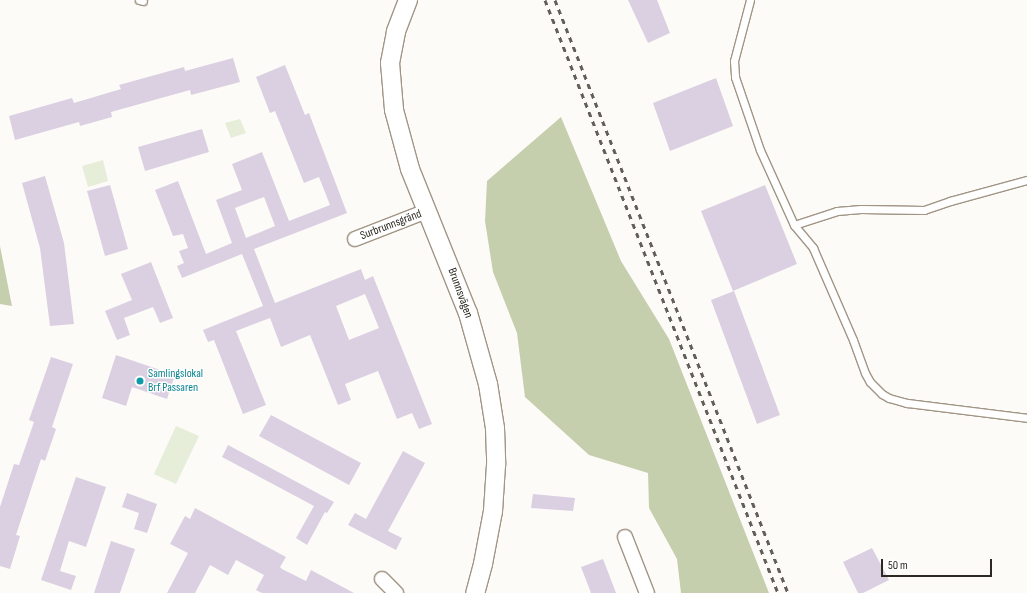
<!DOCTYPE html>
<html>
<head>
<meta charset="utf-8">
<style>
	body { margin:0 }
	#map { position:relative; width:1027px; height:593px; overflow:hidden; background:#fdfbf7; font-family:"Sofia Sans Condensed",sans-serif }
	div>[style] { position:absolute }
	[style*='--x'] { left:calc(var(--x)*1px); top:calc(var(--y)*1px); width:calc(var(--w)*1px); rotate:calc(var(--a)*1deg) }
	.green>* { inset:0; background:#e6edd8 }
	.forest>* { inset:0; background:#c5cfae }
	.building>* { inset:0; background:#dbd0e2 }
	.roads { filter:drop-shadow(1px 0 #a19585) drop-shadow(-1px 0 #a19585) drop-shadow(0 1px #a19585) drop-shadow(0 -1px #a19585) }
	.service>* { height:7px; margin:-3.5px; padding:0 3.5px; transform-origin:3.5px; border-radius:3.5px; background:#fff }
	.minor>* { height:14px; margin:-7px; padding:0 7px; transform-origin:7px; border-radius:7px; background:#fff }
	.tertiary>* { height:18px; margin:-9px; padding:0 9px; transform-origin:9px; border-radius:9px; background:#fff }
	.rail>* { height:3px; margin-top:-1.5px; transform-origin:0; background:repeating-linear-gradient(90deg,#625e58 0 5px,transparent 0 10px) }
	.dots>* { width:11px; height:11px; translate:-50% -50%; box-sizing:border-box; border:2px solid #fff; border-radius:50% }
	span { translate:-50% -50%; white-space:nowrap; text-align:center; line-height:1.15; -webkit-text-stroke:3px #fff; paint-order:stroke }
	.street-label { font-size:12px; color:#2d2922 }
	.culture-label { font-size:12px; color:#0d838f }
	.left { translate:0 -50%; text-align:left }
	.scale { position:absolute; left:881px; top:559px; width:111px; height:18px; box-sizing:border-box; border:2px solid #2d2922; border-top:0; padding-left:5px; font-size:12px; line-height:14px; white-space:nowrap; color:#2d2922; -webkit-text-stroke:3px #fff; paint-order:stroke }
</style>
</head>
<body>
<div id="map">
	<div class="green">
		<i style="clip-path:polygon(240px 119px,246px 133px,231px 138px,225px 123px)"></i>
		<i style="clip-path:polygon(103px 160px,108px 181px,88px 187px,82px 166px)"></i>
		<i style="clip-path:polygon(176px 426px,199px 436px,176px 484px,154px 474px)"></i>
	</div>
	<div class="forest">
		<i style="clip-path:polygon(561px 117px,621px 261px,669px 339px,769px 593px,681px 593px,677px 559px,649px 508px,648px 473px,589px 455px,525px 397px,517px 333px,493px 272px,485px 221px,487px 181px)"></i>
		<i style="clip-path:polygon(0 246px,12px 306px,0 304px)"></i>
	</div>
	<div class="building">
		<i style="clip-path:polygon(628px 0,657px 0,670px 33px,648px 43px)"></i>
		<i style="clip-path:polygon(233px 58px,240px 82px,191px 95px,190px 90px,111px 112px,112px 117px,80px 126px,79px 122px,15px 140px,9px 116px,72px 98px,74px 103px,121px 89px,119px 85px,184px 67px,185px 71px)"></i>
		<i style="clip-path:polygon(evenodd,285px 65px,305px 115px,309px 113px,347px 213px,254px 249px,275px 303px,361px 269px,365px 280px,373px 276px,432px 424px,419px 429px,412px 413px,397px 419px,378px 371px,345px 384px,351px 400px,338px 405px,310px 335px,281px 347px,270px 318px,236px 331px,266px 405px,243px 414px,214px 340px,208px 342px,203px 330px,263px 306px,242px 254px,182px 278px,177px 266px,184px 263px,179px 251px,188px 248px,183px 234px,173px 236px,155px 190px,178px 181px,206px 254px,232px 243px,216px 200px,242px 190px,232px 164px,262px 152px,289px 221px,330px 205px,319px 177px,304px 183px,275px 111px,270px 113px,256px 77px,285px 65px,264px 197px,275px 226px,246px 238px,235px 208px,264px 197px,285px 65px,365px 294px,379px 328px,349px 340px,336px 306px,365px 294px)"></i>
		<i style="clip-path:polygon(716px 78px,733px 126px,670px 151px,653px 103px)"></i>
		<i style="clip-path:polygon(202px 129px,209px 152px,145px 171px,138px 147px)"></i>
		<i style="clip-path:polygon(45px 176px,64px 243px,74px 324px,50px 326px,40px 248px,22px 183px)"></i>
		<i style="clip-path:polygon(110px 185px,128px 249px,105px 256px,87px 191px)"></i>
		<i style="clip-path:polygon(765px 185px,797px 264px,733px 291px,701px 211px)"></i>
		<i style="clip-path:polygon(151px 262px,173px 318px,160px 323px,153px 307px,124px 318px,130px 335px,117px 340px,105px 311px,132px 300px,121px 274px)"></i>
		<i style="clip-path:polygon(734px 291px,780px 415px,757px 424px,711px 300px)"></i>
		<i style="clip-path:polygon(116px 355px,175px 375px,167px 399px,132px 387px,126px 406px,102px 398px)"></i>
		<i style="clip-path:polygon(51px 357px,73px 364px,52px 427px,56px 429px,45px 461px,41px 459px,16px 535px,20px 536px,10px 569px,0 566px,0 507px,14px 464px,19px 465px,34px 422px,29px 420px)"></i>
		<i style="clip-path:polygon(271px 415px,361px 463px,349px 485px,259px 436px)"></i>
		<i style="clip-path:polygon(228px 445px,334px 502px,327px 513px,325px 512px,307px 545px,296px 538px,314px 506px,222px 457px)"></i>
		<i style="clip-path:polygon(403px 451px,425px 463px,388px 531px,402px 538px,396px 550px,348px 525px,355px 513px,366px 519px)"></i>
		<i style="clip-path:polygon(76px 477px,106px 487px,86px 547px,69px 541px,60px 571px,76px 576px,71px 590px,41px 580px)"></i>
		<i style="clip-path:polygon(127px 493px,157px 504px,147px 533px,134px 529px,139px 513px,122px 507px)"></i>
		<i style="clip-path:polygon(533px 494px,575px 498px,573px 511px,531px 508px)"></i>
		<i style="clip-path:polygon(195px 508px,286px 557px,280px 567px,282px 569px,306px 581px,311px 570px,354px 593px,262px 593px,256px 590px,264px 575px,236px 560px,228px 575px,210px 565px,195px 593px,167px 593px,188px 553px,170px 544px,185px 516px,190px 519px)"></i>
		<i style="clip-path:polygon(111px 541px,135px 549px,120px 593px,94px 593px)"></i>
		<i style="clip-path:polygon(872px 548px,889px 580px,863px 593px,858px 593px,843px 562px)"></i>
		<i style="clip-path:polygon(603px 559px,616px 593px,591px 593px,581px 567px)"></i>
	</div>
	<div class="roads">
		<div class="service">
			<i style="--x:139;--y:0;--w:4;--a:14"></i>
			<i style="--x:750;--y:0;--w:63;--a:104.7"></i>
			<i style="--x:734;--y:61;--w:16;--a:86"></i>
			<i style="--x:735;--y:77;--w:77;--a:71.1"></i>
			<i style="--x:760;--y:150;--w:82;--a:65.6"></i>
			<i style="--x:794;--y:225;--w:45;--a:-18"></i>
			<i style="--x:837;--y:211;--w:24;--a:-5"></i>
			<i style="--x:861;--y:209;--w:63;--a:0.9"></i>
			<i style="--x:924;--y:210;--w:28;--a:-19"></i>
			<i style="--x:950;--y:201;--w:80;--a:-15.3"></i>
			<i style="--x:794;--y:225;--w:30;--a:50"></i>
			<i style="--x:813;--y:248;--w:100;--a:66.5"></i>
			<i style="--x:853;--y:340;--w:35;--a:70"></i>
			<i style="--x:865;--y:373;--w:10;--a:61"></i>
			<i style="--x:870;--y:382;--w:17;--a:45"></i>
			<i style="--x:882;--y:394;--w:8;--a:30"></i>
			<i style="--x:889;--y:398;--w:19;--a:16"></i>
			<i style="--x:907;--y:403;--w:121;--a:7.1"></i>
		</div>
		<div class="minor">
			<i style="--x:355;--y:239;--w:77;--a:-21.3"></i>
			<i style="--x:625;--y:537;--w:60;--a:68.6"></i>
			<i style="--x:382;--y:579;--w:20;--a:45"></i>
		</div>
		<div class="tertiary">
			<i style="--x:408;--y:0;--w:34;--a:111"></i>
			<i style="--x:396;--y:32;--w:32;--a:101"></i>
			<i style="--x:390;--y:63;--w:47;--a:85.1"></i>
			<i style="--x:394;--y:110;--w:61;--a:74.8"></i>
			<i style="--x:410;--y:169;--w:155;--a:68.1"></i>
			<i style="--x:468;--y:313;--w:74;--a:74.3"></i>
			<i style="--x:488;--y:384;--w:45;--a:81"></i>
			<i style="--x:495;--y:428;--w:37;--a:88"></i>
			<i style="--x:496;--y:465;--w:46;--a:93.7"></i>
			<i style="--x:493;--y:511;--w:54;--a:100.7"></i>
			<i style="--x:483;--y:564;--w:30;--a:105"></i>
		</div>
	</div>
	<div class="rail">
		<i style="--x:545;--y:0;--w:637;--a:68.55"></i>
		<i style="--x:555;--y:0;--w:637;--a:68.55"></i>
	</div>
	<div class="dots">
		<i style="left:140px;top:381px;background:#0f9aa8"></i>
	</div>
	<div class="street-label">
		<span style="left:391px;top:225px;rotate:-21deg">Surbrunnsgränd</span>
		<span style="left:460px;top:293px;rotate:70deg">Brunnsvägen</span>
	</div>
	<div class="culture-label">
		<span class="left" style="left:148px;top:381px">Samlingslokal<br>Brf Passaren</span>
	</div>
	<div class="scale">50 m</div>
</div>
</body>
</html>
